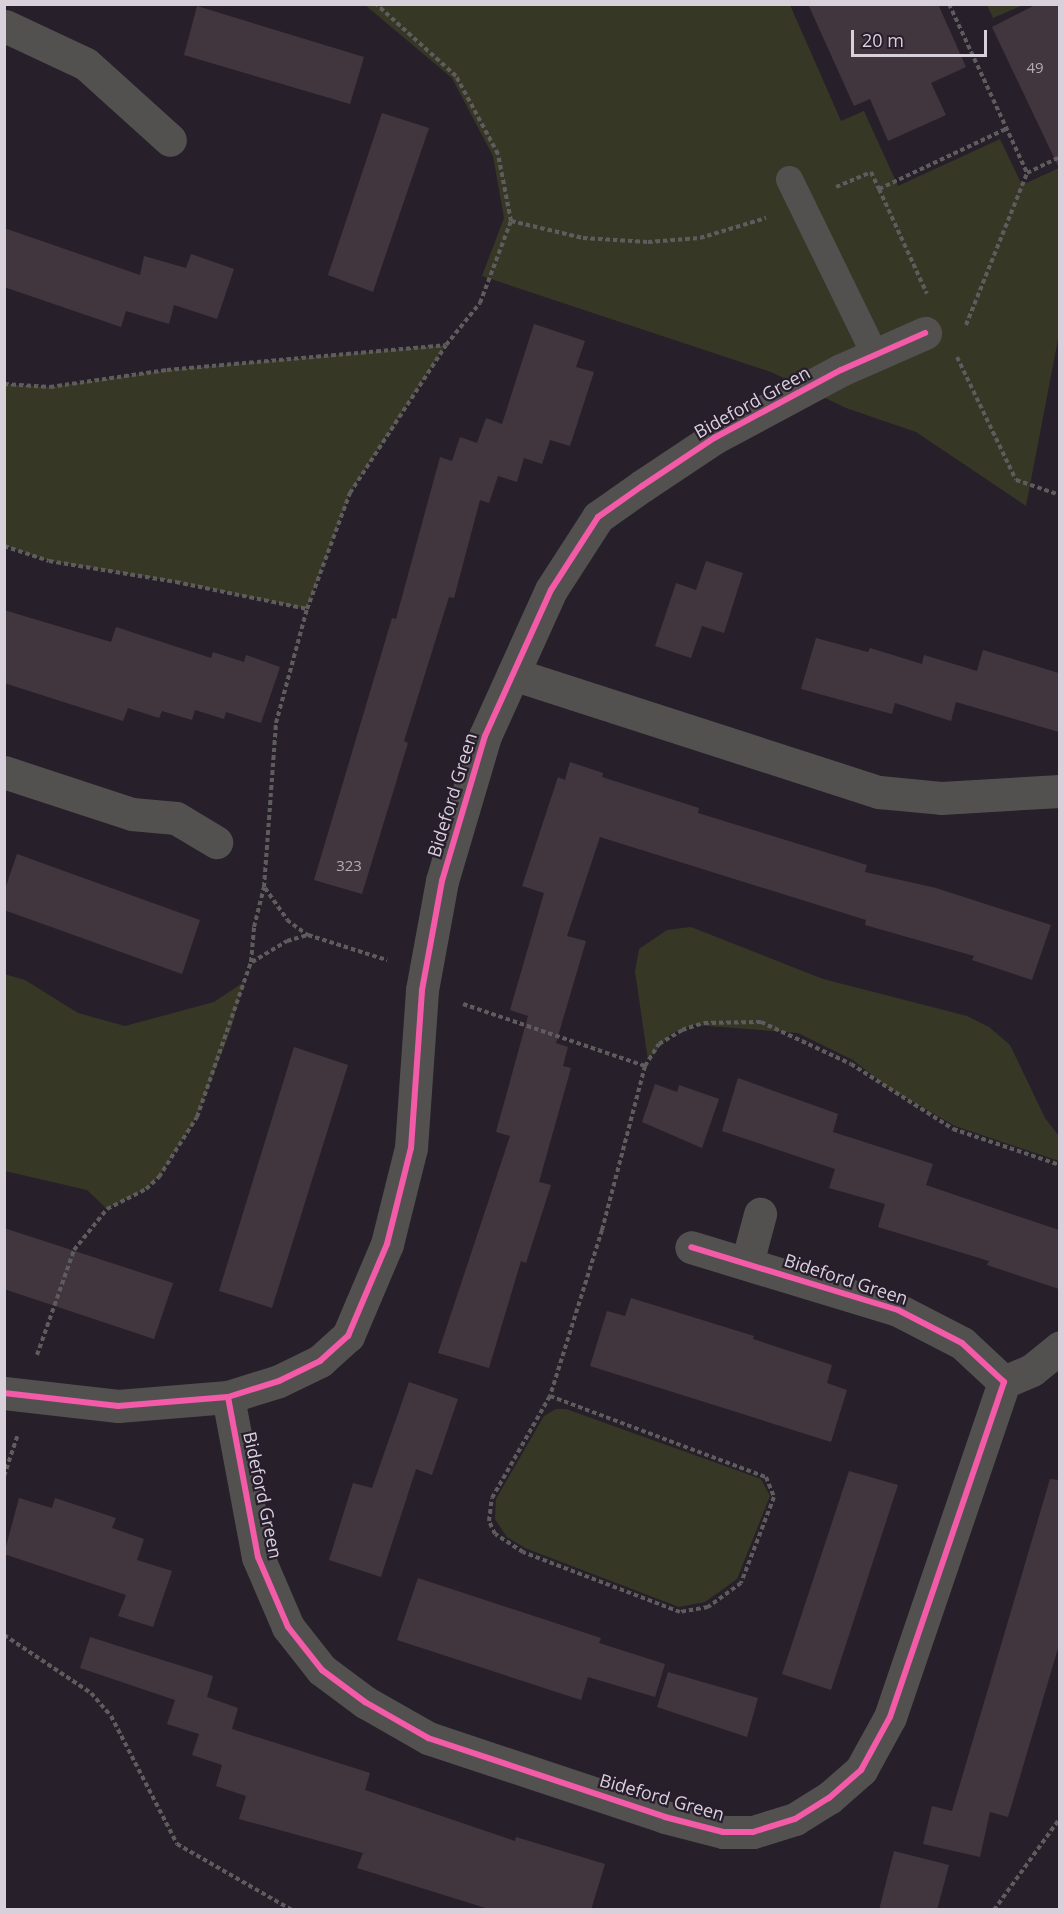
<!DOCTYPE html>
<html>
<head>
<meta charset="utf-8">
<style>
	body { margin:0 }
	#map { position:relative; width:1064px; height:1914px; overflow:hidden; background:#27202a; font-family:"Open Sans",sans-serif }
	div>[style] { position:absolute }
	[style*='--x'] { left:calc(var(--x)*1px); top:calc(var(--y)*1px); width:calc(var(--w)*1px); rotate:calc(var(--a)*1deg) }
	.green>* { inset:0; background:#373726 }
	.building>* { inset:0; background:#41363e }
	.path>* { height:4px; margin-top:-2px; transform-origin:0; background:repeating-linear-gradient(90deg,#5f5c5d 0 4.5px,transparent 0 7.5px) }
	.service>* { height:27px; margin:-13.5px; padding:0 13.5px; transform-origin:13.5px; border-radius:13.5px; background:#535150 }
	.minor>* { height:33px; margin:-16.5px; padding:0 16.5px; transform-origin:16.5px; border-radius:16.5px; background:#535150 }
	.cycleway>* { height:6px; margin:-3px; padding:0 3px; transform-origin:3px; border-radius:3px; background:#f35aa7 }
	span { translate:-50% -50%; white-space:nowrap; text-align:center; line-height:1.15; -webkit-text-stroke:4.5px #281d2d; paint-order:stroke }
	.number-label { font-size:15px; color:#b2aab4 }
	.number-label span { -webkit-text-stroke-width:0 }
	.street-label { font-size:18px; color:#d8d1db }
	.frame { position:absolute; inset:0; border:6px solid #d8d1db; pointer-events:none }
	.scale { position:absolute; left:851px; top:30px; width:136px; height:27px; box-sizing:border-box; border:3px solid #d8d1db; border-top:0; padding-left:8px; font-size:18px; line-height:21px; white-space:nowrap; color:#d8d1db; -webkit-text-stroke:4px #281d2d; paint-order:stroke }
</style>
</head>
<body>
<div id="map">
	<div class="green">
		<i style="clip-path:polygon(365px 5px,790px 5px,841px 121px,864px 111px,898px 186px,1000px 139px,1022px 185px,1059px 168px,1059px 334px,1026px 506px,916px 432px,846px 408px,771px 372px,482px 276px,504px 218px,493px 156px,452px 78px)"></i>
		<i style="clip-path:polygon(987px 5px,1023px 5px,993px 18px)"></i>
		<i style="clip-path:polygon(446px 345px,350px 493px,307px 609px,177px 582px,49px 561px,5px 546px,5px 384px,50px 387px,167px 370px)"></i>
		<i style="clip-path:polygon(691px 927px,823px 979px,967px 1016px,989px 1027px,1010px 1045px,1045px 1118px,1059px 1136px,1059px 1161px,955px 1126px,887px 1087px,853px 1060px,798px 1033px,695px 1025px,672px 1033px,648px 1060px,635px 971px,639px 949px,667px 930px)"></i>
		<i style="clip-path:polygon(4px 974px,25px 980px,78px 1013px,125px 1026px,214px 1002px,244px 982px,231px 1029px,197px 1117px,159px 1177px,146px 1189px,107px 1209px,87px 1190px,5px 1171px)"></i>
		<i style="clip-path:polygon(556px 1409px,566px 1409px,761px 1479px,770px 1496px,737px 1579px,705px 1602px,679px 1607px,525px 1548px,507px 1537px,495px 1519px,496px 1499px,544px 1416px)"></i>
	</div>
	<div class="building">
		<i style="clip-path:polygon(808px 4px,938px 4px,966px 67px,931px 83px,946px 115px,888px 141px,870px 99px,854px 106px)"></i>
		<i style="clip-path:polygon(1037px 4px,1059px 4px,1059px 168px,992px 27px)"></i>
		<i style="clip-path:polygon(197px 6px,364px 57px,350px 104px,184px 55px)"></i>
		<i style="clip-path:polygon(382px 113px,429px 128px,373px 292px,328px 275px)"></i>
		<i style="clip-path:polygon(4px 228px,140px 275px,144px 256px,186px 268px,191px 254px,234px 269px,217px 319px,174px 305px,169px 324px,126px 311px,121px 327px,4px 287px)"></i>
		<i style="clip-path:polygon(534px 324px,585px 341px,576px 367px,594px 372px,570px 446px,550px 440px,542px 464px,524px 458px,517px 482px,498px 476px,489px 503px,480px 500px,454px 598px,449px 597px,404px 741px,408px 743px,362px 894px,314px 880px,392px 618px,396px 619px,440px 457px,452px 461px,460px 437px,477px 443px,486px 418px,502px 424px)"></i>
		<i style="clip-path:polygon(706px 561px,743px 573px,724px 633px,702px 626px,691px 658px,655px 646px,676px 583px,696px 590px)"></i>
		<i style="clip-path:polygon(4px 610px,111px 642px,116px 627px,211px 658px,213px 652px,244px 662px,246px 655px,280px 667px,261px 723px,226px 712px,224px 719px,195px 710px,192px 720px,162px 711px,159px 718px,128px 708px,123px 721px,4px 683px)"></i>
		<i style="clip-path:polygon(816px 638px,868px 652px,870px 648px,922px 664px,924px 655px,977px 671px,983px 650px,1059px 673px,1059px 732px,956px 702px,951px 721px,895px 703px,892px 714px,801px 689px)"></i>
		<i style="clip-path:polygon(570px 762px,603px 773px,602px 777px,699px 808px,698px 813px,867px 865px,865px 872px,936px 888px,1051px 925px,1032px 980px,972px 960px,974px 956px,865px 925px,866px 920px,600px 837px,567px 936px,586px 941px,556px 1043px,568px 1047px,563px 1066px,571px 1068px,539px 1182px,551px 1185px,526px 1263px,521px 1261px,489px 1368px,438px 1353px,510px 1136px,496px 1132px,528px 1016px,510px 1010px,544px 893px,522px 886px,558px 777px,565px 780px)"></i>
		<i style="clip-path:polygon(17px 854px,200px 920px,182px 974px,4px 910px,4px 892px)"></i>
		<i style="clip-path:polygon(294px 1047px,348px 1065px,272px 1308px,219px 1291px)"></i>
		<i style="clip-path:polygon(738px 1078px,838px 1114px,833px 1132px,933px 1164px,926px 1185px,1059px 1230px,1059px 1289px,987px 1265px,989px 1261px,878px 1227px,885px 1204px,829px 1188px,835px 1169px,722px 1131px)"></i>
		<i style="clip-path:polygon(655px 1084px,677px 1092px,679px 1085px,719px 1099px,702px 1148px,642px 1122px)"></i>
		<i style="clip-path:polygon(4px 1228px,173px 1283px,154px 1339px,4px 1289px)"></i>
		<i style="clip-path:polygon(631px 1298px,754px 1336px,753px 1339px,832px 1365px,827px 1383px,847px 1390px,831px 1442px,590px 1366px,607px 1311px,625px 1316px)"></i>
		<i style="clip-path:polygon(409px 1382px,458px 1399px,432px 1475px,416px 1469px,381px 1577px,329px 1560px,353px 1483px,372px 1488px)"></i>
		<i style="clip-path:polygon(849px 1471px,898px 1485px,831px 1690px,782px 1674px)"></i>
		<i style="clip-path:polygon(1050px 1479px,1059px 1480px,1059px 1645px,1008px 1817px,990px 1812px,980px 1857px,923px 1844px,932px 1806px,952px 1811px)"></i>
		<i style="clip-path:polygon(19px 1498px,52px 1508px,55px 1498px,116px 1518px,112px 1528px,144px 1539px,137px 1560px,172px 1571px,153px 1627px,118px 1616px,126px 1595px,4px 1554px)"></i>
		<i style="clip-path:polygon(418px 1578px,601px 1638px,599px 1643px,665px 1664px,655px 1697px,588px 1677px,581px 1700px,397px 1640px)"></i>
		<i style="clip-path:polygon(90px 1637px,213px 1676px,207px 1697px,238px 1708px,232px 1729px,370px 1773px,365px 1790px,515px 1841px,516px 1837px,605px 1864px,591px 1910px,492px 1910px,357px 1868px,363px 1853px,239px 1819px,246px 1796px,216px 1786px,222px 1765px,192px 1755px,199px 1734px,167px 1724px,175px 1700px,80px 1668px)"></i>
		<i style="clip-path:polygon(668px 1672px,758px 1698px,747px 1737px,657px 1707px)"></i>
		<i style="clip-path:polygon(894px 1851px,949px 1865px,937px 1910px,879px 1910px)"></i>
	</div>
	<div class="path">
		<i style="--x:949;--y:4;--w:186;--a:65.2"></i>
		<i style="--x:836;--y:187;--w:38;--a:-23"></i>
		<i style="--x:871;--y:172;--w:19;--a:65"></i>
		<i style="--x:879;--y:189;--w:140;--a:-25.3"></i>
		<i style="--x:879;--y:189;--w:115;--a:65.4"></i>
		<i style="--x:511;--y:221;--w:74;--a:13.3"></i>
		<i style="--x:583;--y:238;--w:65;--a:3.5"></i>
		<i style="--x:648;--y:242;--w:52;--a:-4.4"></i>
		<i style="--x:700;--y:238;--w:69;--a:-16.9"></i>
		<i style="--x:966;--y:325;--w:164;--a:-68.1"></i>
		<i style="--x:1027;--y:173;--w:37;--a:-26"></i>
		<i style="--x:957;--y:357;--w:136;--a:64.4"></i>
		<i style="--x:1016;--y:480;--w:46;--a:18.8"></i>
		<i style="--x:4;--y:384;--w:46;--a:3.7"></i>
		<i style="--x:50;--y:387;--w:118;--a:-8.3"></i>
		<i style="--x:167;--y:370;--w:279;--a:-5.1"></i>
		<i style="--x:4;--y:546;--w:47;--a:18.4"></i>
		<i style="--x:49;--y:561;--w:129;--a:9.4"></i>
		<i style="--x:176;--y:582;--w:134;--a:11.6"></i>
		<i style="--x:265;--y:888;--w:39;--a:55"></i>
		<i style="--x:287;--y:920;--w:26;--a:36"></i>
		<i style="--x:252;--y:962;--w:41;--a:-31"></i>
		<i style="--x:287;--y:941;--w:22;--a:-16"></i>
		<i style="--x:308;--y:935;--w:83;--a:17.6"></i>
		<i style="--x:463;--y:1004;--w:192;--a:18.8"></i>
		<i style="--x:645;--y:1066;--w:170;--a:104.7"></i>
		<i style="--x:602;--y:1230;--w:174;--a:107.4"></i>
		<i style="--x:550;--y:1396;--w:231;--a:20.6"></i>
		<i style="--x:766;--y:1477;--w:22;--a:68"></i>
		<i style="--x:774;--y:1497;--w:92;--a:111"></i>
		<i style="--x:741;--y:1583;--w:41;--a:144"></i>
		<i style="--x:708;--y:1607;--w:28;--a:170"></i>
		<i style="--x:680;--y:1612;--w:168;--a:-159.1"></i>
		<i style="--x:523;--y:1552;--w:33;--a:-147"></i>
		<i style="--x:495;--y:1534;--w:14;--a:-115"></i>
		<i style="--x:489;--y:1521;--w:23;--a:-83"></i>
		<i style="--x:492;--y:1498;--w:117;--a:-60.4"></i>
		<i style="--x:645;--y:1066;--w:26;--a:-58"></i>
		<i style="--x:659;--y:1044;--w:27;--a:-31"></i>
		<i style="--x:682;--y:1030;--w:23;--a:-18"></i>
		<i style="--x:704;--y:1023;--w:57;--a:-1"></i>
		<i style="--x:761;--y:1022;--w:99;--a:25"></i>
		<i style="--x:851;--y:1064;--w:121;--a:32.5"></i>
		<i style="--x:953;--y:1129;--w:113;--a:18.6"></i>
		<i style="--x:37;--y:1355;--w:111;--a:-70.6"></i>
		<i style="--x:74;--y:1250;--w:53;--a:-51.2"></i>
		<i style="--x:107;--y:1209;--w:44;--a:-27.1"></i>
		<i style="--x:146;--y:1189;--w:18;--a:-43"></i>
		<i style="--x:159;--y:1177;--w:71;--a:-57.7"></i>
		<i style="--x:197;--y:1117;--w:164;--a:-70.8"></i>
		<i style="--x:251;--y:962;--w:35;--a:-85"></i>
		<i style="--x:254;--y:927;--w:41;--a:-76"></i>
		<i style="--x:264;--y:887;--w:164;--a:-85.8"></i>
		<i style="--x:276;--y:723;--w:118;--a:-74.8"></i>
		<i style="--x:307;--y:609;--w:124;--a:-69.7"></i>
		<i style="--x:350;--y:493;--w:176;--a:-57"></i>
		<i style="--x:446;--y:345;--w:54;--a:-51"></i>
		<i style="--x:480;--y:303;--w:88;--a:-69.3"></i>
		<i style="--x:511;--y:221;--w:68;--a:-101"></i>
		<i style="--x:498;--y:154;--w:89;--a:-118.3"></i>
		<i style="--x:456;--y:76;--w:108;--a:-138"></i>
		<i style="--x:4;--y:1476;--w:44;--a:-71.6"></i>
		<i style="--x:4;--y:1635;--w:105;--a:33.7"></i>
		<i style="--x:91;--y:1693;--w:30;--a:49"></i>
		<i style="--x:111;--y:1716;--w:144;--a:62.7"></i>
		<i style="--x:177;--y:1844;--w:133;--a:29.9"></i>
		<i style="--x:994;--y:1910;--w:113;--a:-54.3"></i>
	</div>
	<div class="service">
		<i style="--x:789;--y:179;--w:196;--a:64"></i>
	</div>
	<div class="minor">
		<i style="--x:5;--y:26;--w:89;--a:25.1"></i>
		<i style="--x:86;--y:64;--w:113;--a:42.1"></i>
		<i style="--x:513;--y:674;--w:385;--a:17.9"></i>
		<i style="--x:879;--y:792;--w:62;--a:5.5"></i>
		<i style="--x:941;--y:798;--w:119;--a:-3.4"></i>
		<i style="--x:4;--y:772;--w:135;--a:18.2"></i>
		<i style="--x:132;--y:814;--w:44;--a:5.2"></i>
		<i style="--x:176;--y:818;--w:47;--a:31"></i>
		<i style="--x:747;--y:1263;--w:51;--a:-75.1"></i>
		<i style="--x:1004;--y:1382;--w:30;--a:-23"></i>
		<i style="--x:1032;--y:1370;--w:36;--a:-39"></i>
		<i style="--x:4;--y:1393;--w:115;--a:6.5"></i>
		<i style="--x:118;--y:1406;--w:110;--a:-4.7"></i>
		<i style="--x:228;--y:1397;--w:53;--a:-17.4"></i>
		<i style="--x:279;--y:1381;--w:46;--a:-26"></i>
		<i style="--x:320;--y:1361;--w:38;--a:-42"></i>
		<i style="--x:348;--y:1336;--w:100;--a:-67"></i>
		<i style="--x:387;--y:1244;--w:99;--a:-76"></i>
		<i style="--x:411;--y:1148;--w:158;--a:-86"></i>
		<i style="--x:422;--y:990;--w:111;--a:-79.6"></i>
		<i style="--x:442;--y:881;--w:151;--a:-73.5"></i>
		<i style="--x:485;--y:736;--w:160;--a:-65.7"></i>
		<i style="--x:551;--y:590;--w:87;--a:-57.2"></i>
		<i style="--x:598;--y:517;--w:54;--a:-35.2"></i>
		<i style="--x:642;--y:486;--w:87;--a:-33.7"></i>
		<i style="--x:714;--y:438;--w:144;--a:-28.2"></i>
		<i style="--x:841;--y:370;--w:92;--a:-23.8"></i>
		<i style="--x:228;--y:1397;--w:163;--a:79.4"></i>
		<i style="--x:258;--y:1557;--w:76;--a:66.8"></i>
		<i style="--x:288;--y:1627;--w:55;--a:51.7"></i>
		<i style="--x:322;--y:1670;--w:54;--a:36.7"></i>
		<i style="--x:365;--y:1702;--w:73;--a:29.7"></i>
		<i style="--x:428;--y:1738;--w:250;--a:18.4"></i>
		<i style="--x:665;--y:1817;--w:60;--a:14.5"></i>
		<i style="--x:723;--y:1832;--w:30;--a:0"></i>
		<i style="--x:753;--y:1832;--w:44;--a:-17.2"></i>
		<i style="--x:795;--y:1819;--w:40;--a:-32"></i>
		<i style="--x:829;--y:1798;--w:43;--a:-41.2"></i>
		<i style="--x:861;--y:1770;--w:60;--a:-61.3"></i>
		<i style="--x:890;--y:1717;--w:354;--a:-71.2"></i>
		<i style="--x:1004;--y:1382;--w:57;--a:-137.1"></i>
		<i style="--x:962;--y:1343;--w:72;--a:-152.7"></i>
		<i style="--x:898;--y:1310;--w:216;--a:-163.1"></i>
	</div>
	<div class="cycleway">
		<i style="--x:4;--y:1393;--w:115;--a:6.5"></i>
		<i style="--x:118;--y:1406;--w:110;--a:-4.7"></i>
		<i style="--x:228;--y:1397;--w:53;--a:-17.4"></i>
		<i style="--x:279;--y:1381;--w:46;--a:-26"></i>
		<i style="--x:320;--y:1361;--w:38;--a:-42"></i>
		<i style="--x:348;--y:1336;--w:100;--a:-67"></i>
		<i style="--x:387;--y:1244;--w:99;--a:-76"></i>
		<i style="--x:411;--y:1148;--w:158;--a:-86"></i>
		<i style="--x:422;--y:990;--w:111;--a:-79.6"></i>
		<i style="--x:442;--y:881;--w:151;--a:-73.5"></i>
		<i style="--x:485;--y:736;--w:160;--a:-65.7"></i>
		<i style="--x:551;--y:590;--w:87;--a:-57.2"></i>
		<i style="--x:598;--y:517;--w:54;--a:-35.2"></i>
		<i style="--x:642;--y:486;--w:87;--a:-33.7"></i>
		<i style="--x:714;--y:438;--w:144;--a:-28.2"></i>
		<i style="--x:841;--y:370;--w:92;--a:-23.8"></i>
		<i style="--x:228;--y:1397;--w:163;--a:79.4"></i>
		<i style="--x:258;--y:1557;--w:76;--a:66.8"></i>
		<i style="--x:288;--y:1627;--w:55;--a:51.7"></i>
		<i style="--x:322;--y:1670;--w:54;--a:36.7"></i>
		<i style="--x:365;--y:1702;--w:73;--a:29.7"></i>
		<i style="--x:428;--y:1738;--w:250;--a:18.4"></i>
		<i style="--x:665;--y:1817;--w:60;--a:14.5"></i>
		<i style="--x:723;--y:1832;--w:30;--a:0"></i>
		<i style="--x:753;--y:1832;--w:44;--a:-17.2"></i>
		<i style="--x:795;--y:1819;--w:40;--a:-32"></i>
		<i style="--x:829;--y:1798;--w:43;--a:-41.2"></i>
		<i style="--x:861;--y:1770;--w:60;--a:-61.3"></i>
		<i style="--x:890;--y:1717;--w:354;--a:-71.2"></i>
		<i style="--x:1004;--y:1382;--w:57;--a:-137.1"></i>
		<i style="--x:962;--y:1343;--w:72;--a:-152.7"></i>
		<i style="--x:898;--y:1310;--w:216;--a:-163.1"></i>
	</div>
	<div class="number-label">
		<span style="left:1035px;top:68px">49</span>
		<span style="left:349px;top:866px">323</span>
	</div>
	<div class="street-label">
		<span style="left:752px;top:402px;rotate:-29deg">Bideford Green</span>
		<span style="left:452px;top:795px;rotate:-73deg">Bideford Green</span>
		<span style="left:846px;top:1279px;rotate:18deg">Bideford Green</span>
		<span style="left:263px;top:1495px;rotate:78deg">Bideford Green</span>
		<span style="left:662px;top:1797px;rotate:16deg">Bideford Green</span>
	</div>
	<div class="frame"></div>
	<div class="scale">20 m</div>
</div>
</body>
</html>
